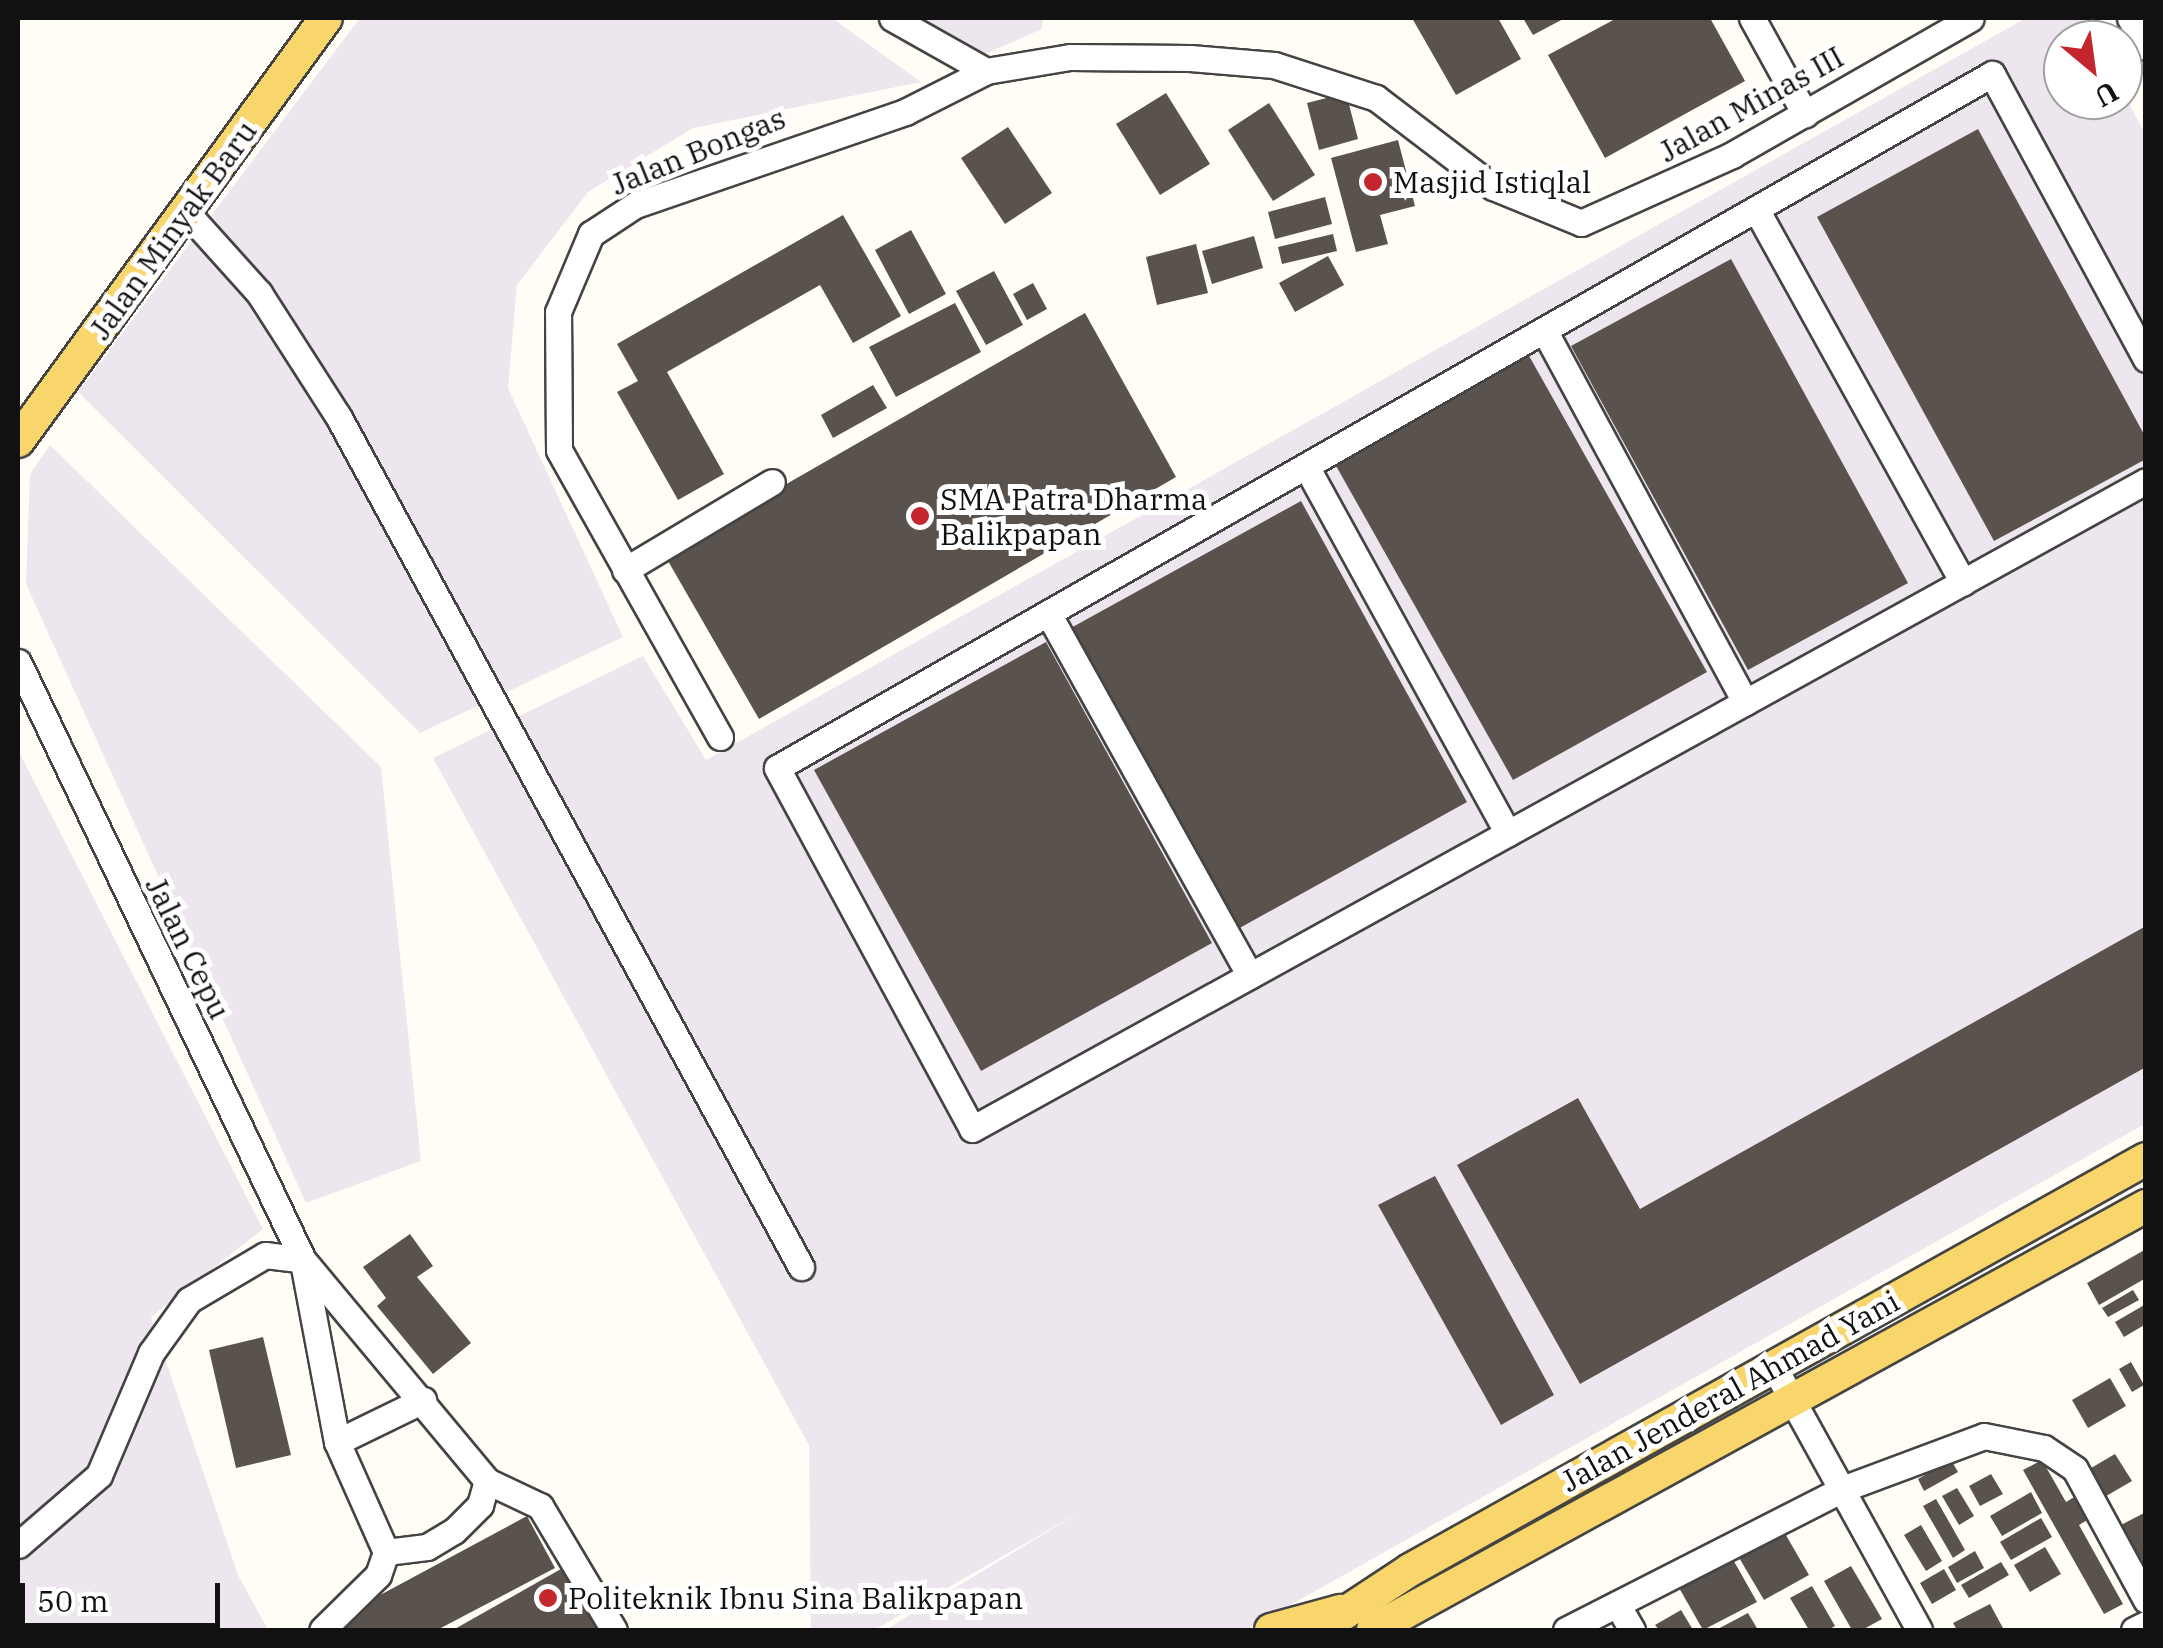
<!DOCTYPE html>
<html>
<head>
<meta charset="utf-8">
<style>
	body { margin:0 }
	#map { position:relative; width:2163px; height:1648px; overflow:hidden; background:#fffdf5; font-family:"IBM Plex Serif",serif }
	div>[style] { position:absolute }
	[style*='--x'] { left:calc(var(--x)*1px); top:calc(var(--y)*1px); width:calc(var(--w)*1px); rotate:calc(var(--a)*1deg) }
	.industrial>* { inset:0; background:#eee6ef }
	.building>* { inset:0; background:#5a524d }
	.roads { filter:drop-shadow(2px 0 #444) drop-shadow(-2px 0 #444) drop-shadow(0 2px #444) drop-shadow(0 -2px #444) }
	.minor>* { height:25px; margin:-12.5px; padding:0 12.5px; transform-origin:12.5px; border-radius:12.5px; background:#fff }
	.major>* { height:32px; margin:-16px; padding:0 16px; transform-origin:16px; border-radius:16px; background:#f9d66b }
	.dots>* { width:28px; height:28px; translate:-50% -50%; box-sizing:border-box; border:5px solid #fff; border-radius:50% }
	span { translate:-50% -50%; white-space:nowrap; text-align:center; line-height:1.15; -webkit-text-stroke:10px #fff; paint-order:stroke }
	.street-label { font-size:30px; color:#111 }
	.poi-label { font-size:30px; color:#111 }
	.left { translate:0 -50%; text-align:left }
	.frame { position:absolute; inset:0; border:20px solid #111; pointer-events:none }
	.north { position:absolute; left:2043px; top:20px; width:100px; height:100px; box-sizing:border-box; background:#fff; border:2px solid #a0a0a0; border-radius:50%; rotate:151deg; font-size:28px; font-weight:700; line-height:40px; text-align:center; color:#111 }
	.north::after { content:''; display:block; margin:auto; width:35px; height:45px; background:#c4262e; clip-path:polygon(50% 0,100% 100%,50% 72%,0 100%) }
	.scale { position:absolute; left:20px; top:1583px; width:200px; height:45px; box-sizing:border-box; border:5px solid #111; border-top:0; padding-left:12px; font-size:30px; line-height:35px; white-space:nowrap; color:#111; -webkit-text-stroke:8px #fff; paint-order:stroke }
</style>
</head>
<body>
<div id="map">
	<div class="industrial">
		<i style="clip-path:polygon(360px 18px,832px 18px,921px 82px,693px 128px,588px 192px,517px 285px,508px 388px,623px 637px,420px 733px,78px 392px)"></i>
		<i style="clip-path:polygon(919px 18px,1043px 18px,1042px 29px,976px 58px)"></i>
		<i style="clip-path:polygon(2026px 18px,2083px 18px,2095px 40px,2063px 40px,2063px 100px,2123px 100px,2123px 92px,2145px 134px,2145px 1124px,1246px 1630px,885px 1630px,1082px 1511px,874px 1630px,811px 1630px,809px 1445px,433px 758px,643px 656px,706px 760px)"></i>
		<i style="clip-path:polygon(50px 445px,381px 767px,421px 1161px,306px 1203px,26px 584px,30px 474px)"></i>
		<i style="clip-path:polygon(18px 750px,263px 1229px,151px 1317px,238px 1575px,268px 1630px,18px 1630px)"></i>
	</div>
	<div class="building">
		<i style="clip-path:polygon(1412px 18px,1498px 18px,1521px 59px,1456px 95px)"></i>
		<i style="clip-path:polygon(1523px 18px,1565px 18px,1533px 35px)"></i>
		<i style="clip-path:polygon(1617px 18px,1710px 18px,1745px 81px,1605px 158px,1548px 55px)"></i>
		<i style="clip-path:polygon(1166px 93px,1210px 164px,1160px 195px,1116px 124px)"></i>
		<i style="clip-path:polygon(1346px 93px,1358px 139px,1319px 150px,1307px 103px)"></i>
		<i style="clip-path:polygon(1269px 103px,1315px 175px,1273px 201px,1228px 130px)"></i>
		<i style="clip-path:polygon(1008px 127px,1052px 193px,1005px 224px,961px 158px)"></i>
		<i style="clip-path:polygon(1978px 129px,2146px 438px,2146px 459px,1994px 541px,1817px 217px)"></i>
		<i style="clip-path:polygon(1398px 140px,1415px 206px,1380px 215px,1388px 244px,1356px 252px,1331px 158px)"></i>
		<i style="clip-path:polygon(1325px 197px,1332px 224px,1275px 239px,1268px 212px)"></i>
		<i style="clip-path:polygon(843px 215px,901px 316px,853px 343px,820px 285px,667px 372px,724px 474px,678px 500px,617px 392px,638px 381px,617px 344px)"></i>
		<i style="clip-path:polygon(911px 230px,946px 294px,909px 314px,875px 250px)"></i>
		<i style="clip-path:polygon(1333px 234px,1337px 251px,1282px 264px,1278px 247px)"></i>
		<i style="clip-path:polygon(1254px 236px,1263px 268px,1212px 284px,1202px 251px)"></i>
		<i style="clip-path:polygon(1196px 244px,1208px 293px,1157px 305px,1146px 257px)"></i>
		<i style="clip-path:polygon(1328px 256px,1344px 285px,1295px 312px,1279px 283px)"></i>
		<i style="clip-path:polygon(1731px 259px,1908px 583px,1748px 670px,1571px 346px)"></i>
		<i style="clip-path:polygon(994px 271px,1023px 325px,986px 345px,956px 291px)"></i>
		<i style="clip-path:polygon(1033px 283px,1047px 309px,1027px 320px,1013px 294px)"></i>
		<i style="clip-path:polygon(955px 303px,981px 352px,896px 397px,869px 347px)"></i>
		<i style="clip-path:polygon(1085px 313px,1176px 477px,759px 719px,664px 554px)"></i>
		<i style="clip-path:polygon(1528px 354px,1707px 672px,1513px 780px,1335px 464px)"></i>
		<i style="clip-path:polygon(873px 385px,887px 408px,833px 438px,821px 415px)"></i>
		<i style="clip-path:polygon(1301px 501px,1467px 802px,1236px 930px,1069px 629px)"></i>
		<i style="clip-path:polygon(1046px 642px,1212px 943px,981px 1071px,814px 770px)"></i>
		<i style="clip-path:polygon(2146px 926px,2146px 1067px,1580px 1384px,1457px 1165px,1578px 1098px,1640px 1209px)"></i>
		<i style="clip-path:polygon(1435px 1176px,1554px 1395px,1501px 1425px,1378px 1205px)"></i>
		<i style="clip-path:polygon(410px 1234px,433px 1266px,417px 1277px,471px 1343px,433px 1374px,377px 1306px,386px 1298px,363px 1267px)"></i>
		<i style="clip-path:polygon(2146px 1249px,2146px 1278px,2099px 1305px,2087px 1283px)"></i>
		<i style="clip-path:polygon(2133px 1290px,2139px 1300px,2108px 1317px,2102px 1308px)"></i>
		<i style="clip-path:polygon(2146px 1304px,2146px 1324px,2124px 1337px,2115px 1322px)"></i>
		<i style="clip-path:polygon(263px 1337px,291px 1455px,236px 1468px,209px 1350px)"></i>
		<i style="clip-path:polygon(2131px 1362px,2144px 1385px,2132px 1392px,2119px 1369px)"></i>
		<i style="clip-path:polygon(2110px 1378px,2126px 1406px,2088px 1428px,2072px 1400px)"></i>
		<i style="clip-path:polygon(2115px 1454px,2132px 1481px,2101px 1499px,2086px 1471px)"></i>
		<i style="clip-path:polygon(1951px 1460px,1958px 1472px,1924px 1491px,1918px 1479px)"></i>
		<i style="clip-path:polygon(2042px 1460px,2066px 1502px,2081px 1493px,2094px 1516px,2079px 1525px,2123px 1604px,2104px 1614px,2023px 1470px)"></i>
		<i style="clip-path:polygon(1991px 1474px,2003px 1494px,1980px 1506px,1969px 1486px)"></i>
		<i style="clip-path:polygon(1957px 1488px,1974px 1516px,1959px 1525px,1942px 1496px)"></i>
		<i style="clip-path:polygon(2031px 1492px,2042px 1513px,2002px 1536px,1990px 1516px)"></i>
		<i style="clip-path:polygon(1936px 1499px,1965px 1550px,1953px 1558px,1923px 1506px)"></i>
		<i style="clip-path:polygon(2146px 1512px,2146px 1578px,2119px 1526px)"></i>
		<i style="clip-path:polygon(527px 1516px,555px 1568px,437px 1630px,332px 1630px,328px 1623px)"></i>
		<i style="clip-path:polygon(2041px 1518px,2052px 1537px,2011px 1560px,2000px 1542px)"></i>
		<i style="clip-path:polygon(1921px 1525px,1942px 1561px,1926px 1571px,1904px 1535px)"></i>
		<i style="clip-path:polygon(1783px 1530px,1809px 1575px,1764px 1600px,1738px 1556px)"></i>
		<i style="clip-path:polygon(2045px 1547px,2061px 1574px,2030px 1592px,2014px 1565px)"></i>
		<i style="clip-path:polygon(1975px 1551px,1984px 1568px,1957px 1583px,1948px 1567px)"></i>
		<i style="clip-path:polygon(1731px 1556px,1757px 1602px,1703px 1630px,1678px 1586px)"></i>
		<i style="clip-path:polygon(2001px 1562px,2009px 1575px,1969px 1598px,1961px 1585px)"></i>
		<i style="clip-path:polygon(568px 1565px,605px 1630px,453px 1630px)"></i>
		<i style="clip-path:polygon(1851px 1566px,1882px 1619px,1862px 1630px,1852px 1630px,1824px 1581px)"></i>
		<i style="clip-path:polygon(1944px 1569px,1956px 1590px,1932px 1604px,1920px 1583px)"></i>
		<i style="clip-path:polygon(1812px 1586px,1835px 1626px,1828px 1630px,1809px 1630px,1790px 1598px)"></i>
		<i style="clip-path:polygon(1990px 1604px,2004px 1630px,1957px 1630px,1953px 1623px)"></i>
		<i style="clip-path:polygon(1681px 1610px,1693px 1630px,1659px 1630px,1655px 1625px)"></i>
		<i style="clip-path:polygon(1748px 1613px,1758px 1630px,1716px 1630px)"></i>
	</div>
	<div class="roads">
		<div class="minor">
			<i style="--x:892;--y:18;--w:108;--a:29.4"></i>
			<i style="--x:1752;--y:18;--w:110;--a:61.1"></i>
			<i style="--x:2130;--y:18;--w:33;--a:61"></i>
			<i style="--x:1756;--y:209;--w:427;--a:61"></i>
			<i style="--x:187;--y:213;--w:108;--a:48"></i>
			<i style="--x:259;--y:293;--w:146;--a:57.3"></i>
			<i style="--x:338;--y:416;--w:969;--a:61.45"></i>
			<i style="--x:1544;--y:330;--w:423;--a:61.6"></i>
			<i style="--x:2146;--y:359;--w:324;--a:-118.4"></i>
			<i style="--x:1992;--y:74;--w:1399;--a:150.27"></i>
			<i style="--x:777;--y:768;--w:410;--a:61.6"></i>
			<i style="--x:972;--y:1129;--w:1341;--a:-28.9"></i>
			<i style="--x:1306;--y:466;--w:419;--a:61.2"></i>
			<i style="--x:625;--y:570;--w:171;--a:-30.9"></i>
			<i style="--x:1048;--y:613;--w:415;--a:60.9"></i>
			<i style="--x:18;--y:662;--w:662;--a:64.52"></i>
			<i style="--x:303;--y:1260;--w:288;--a:50.2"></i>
			<i style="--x:487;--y:1481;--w:59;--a:25.3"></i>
			<i style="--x:540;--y:1506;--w:144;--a:59.2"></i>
			<i style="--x:720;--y:737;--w:329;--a:-119.3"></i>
			<i style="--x:559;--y:450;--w:138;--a:-90.4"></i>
			<i style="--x:558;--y:312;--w:85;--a:-67.1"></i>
			<i style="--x:591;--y:234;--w:53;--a:-33.4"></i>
			<i style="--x:635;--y:205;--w:286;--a:-19"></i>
			<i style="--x:905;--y:112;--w:91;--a:-26.8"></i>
			<i style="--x:986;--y:71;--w:85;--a:-9.5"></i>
			<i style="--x:1070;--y:57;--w:120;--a:0.5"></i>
			<i style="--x:1190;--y:58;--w:84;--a:4.8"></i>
			<i style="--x:1274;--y:65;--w:107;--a:17.9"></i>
			<i style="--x:1376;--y:98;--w:147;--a:37.3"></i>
			<i style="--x:1493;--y:187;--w:95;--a:22.2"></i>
			<i style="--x:1581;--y:223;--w:166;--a:-24.2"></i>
			<i style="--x:1732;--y:155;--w:275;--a:-29.8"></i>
			<i style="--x:303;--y:1262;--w:183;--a:79.3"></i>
			<i style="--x:337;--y:1442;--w:120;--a:66"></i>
			<i style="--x:386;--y:1552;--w:24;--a:109"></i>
			<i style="--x:378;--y:1575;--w:78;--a:135.5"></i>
			<i style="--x:1774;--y:1367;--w:300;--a:61.1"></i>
			<i style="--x:337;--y:1442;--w:96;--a:-26"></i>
			<i style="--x:18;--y:1545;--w:107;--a:-40.8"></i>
			<i style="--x:99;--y:1475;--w:133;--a:-66.9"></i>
			<i style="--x:151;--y:1353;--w:65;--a:-54.4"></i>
			<i style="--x:189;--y:1300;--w:88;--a:-30.6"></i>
			<i style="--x:265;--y:1255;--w:38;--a:7"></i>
			<i style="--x:386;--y:1552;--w:41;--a:-7"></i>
			<i style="--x:427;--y:1547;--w:31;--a:-31"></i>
			<i style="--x:454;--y:1531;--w:37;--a:-45"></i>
			<i style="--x:480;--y:1505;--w:25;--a:-74"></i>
			<i style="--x:1617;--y:1604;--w:30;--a:60"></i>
			<i style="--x:1566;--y:1630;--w:313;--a:-27"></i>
			<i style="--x:1845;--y:1488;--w:148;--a:-20.5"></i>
			<i style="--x:1984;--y:1436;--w:61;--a:11.3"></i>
			<i style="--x:2044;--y:1448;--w:37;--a:34"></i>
			<i style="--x:2075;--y:1469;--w:149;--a:61.5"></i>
			<i style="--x:2134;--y:1630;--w:13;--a:-27"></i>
		</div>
		<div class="major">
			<i style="--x:18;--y:441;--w:523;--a:-53.94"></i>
			<i style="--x:1271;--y:1630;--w:72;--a:-15.4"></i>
			<i style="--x:1319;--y:1630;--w:109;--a:-33.4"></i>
			<i style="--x:1410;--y:1570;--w:843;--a:-29.18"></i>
			<i style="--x:1373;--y:1630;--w:882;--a:-28.75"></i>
		</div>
	</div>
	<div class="dots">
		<i style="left:1373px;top:182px;background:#c4262e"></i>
		<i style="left:920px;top:516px;background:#c4262e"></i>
		<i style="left:548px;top:1598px;background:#c4262e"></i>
	</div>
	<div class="street-label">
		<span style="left:1751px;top:104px;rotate:-29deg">Jalan Minas III</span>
		<span style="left:698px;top:151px;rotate:-22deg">Jalan Bongas</span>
		<span style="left:173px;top:230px;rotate:-54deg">Jalan Minyak Baru</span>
		<span style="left:188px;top:948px;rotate:64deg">Jalan Cepu</span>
		<span style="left:1730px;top:1391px;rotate:-29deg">Jalan Jenderal Ahmad Yani</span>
	</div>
	<div class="poi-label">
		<span class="left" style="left:1393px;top:182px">Masjid Istiqlal</span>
		<span class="left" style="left:940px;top:516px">SMA Patra Dharma<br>Balikpapan</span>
		<span class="left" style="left:568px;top:1598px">Politeknik Ibnu Sina Balikpapan</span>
	</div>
	<div class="frame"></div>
	<div class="north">U</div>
	<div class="scale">50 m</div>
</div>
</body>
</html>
